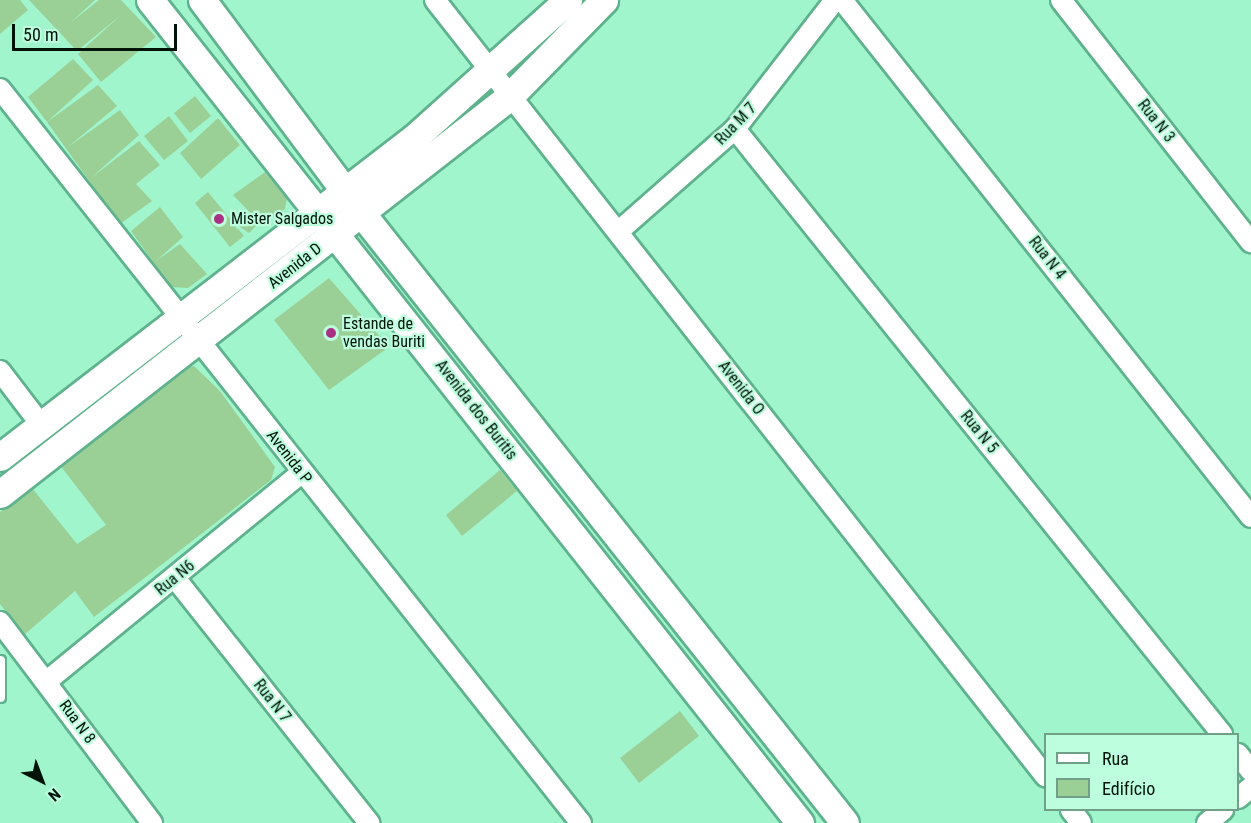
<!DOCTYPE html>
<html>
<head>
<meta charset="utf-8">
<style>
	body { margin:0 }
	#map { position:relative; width:1251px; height:823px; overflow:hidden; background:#a1f5cd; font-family:"Roboto Condensed",sans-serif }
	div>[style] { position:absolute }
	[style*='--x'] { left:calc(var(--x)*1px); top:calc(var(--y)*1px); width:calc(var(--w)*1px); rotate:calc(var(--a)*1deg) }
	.building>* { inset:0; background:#9ad096 }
	.roads { filter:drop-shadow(2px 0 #5fb28d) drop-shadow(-2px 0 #5fb28d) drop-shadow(0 2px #5fb28d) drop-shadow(0 -2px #5fb28d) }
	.lane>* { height:9px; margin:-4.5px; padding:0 4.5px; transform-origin:4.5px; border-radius:4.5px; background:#fff }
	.street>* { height:20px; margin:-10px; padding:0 10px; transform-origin:10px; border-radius:10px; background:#fff }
	.secondary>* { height:27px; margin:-13.5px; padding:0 13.5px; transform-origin:13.5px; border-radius:13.5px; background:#fff }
	.dots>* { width:16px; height:16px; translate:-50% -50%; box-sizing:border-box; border:3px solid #bcfedd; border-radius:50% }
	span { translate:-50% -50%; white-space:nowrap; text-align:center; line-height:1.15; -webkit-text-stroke:4.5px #bcfedd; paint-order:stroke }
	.street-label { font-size:16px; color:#001309 }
	.poi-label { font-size:16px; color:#001309 }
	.left { translate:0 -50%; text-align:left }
	.legend { position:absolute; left:1044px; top:733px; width:195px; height:78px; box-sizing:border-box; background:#bcfedd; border:2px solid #71a088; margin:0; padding:8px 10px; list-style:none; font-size:18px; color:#001309 }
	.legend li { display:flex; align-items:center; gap:12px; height:30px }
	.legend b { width:30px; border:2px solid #71a088 }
	.north { position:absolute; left:12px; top:751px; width:60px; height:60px; -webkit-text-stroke:4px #bcfedd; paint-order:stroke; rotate:138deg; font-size:16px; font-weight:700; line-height:24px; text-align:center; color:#001309 }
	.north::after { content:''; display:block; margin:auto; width:21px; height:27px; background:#001309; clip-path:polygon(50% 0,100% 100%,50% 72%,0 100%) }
	.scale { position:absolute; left:12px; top:24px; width:165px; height:27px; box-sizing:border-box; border:3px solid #001309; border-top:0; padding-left:8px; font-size:18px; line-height:21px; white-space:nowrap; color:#001309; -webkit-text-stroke:4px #bcfedd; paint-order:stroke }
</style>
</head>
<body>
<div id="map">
	<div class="building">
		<i style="clip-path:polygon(0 0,20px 0,28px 10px,0 34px)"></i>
		<i style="clip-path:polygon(29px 0,95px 0,70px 23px,99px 0,121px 0,156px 37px,101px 82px,78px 54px,121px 15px,77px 51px)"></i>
		<i style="clip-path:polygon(73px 59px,93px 80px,47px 122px,28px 97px)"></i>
		<i style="clip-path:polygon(98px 85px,117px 106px,68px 147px,120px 110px,139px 135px,92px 177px,139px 141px,160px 165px,136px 184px,152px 201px,120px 224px,47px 122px)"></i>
		<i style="clip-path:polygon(195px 96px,211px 116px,190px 133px,174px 113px)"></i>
		<i style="clip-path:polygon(169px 116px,188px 141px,164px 160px,144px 136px)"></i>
		<i style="clip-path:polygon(218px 118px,240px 145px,201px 179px,180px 153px)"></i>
		<i style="clip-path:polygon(265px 172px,287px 198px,285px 209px,262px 225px,233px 195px)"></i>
		<i style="clip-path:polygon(208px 192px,244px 236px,230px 247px,195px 203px)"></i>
		<i style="clip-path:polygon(160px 207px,183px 237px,156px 261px,180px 244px,207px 274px,188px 288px,171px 287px,131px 231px)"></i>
		<i style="clip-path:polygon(248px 215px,257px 225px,249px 233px,237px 225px)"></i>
		<i style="clip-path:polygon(329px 278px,389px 347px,329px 390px,274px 320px)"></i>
		<i style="clip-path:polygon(194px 366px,220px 391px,275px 467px,271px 480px,94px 617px,75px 591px,24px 635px,0 604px,0 512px,32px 488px,77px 544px,106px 525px,56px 460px,180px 368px)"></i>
		<i style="clip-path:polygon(500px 470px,517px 491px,462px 536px,446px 515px)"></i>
		<i style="clip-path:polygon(680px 711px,699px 736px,639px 783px,620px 758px)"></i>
	</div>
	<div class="roads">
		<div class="lane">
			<i style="--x:0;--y:660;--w:37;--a:90"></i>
		</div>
		<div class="street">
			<i style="--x:435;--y:0;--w:988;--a:51.82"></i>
			<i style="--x:842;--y:0;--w:659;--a:51.65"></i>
			<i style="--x:1061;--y:0;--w:308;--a:51.9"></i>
			<i style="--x:0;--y:89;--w:936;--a:51.64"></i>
			<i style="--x:735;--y:129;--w:777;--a:51.17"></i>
			<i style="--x:619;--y:231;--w:154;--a:-41.3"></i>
			<i style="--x:735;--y:129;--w:163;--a:-52.2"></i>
			<i style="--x:0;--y:371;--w:69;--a:52.6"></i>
			<i style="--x:175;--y:578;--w:313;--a:51.6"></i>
			<i style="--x:0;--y:622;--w:252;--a:52.9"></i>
			<i style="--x:47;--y:681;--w:328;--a:-39.3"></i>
			<i style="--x:1238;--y:754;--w:21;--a:53"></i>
			<i style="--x:1238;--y:798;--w:17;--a:-40"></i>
			<i style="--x:1071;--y:810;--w:16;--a:52"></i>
			<i style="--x:1207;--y:823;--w:21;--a:-39"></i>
		</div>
		<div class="secondary">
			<i style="--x:150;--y:0;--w:1049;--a:51.7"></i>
			<i style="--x:202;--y:0;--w:267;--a:53.2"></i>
			<i style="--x:362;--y:214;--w:777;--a:51.58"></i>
			<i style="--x:0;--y:457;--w:523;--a:-37.62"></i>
			<i style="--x:414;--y:138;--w:207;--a:-41.9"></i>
			<i style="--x:0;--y:494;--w:646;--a:-37.95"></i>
			<i style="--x:509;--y:97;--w:136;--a:-45.6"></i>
		</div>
	</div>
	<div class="dots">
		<i style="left:219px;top:219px;background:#aa3084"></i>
		<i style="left:331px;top:333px;background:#aa3084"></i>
	</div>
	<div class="street-label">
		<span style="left:1156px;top:121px;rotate:52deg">Rua N 3</span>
		<span style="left:736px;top:124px;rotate:-46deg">Rua M 7</span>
		<span style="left:1047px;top:258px;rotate:52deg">Rua N 4</span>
		<span style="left:295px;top:266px;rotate:-38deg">Avenida D</span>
		<span style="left:741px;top:388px;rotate:52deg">Avenida O</span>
		<span style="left:476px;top:410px;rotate:52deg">Avenida dos Buritis</span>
		<span style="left:979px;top:432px;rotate:51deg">Rua N 5</span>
		<span style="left:289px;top:457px;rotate:52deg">Avenida P</span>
		<span style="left:175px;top:578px;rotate:-39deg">Rua N6</span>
		<span style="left:272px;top:701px;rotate:52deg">Rua N 7</span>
		<span style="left:77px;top:722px;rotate:54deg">Rua N 8</span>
	</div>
	<div class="poi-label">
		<span class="left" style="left:231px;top:219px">Mister Salgados</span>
		<span class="left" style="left:343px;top:333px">Estande de<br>vendas Buriti</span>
	</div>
	<ul class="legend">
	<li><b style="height:8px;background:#fff"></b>Rua</li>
	<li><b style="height:16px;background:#9ad096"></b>Edifício</li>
	</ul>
	<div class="north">N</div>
	<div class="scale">50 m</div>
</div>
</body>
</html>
